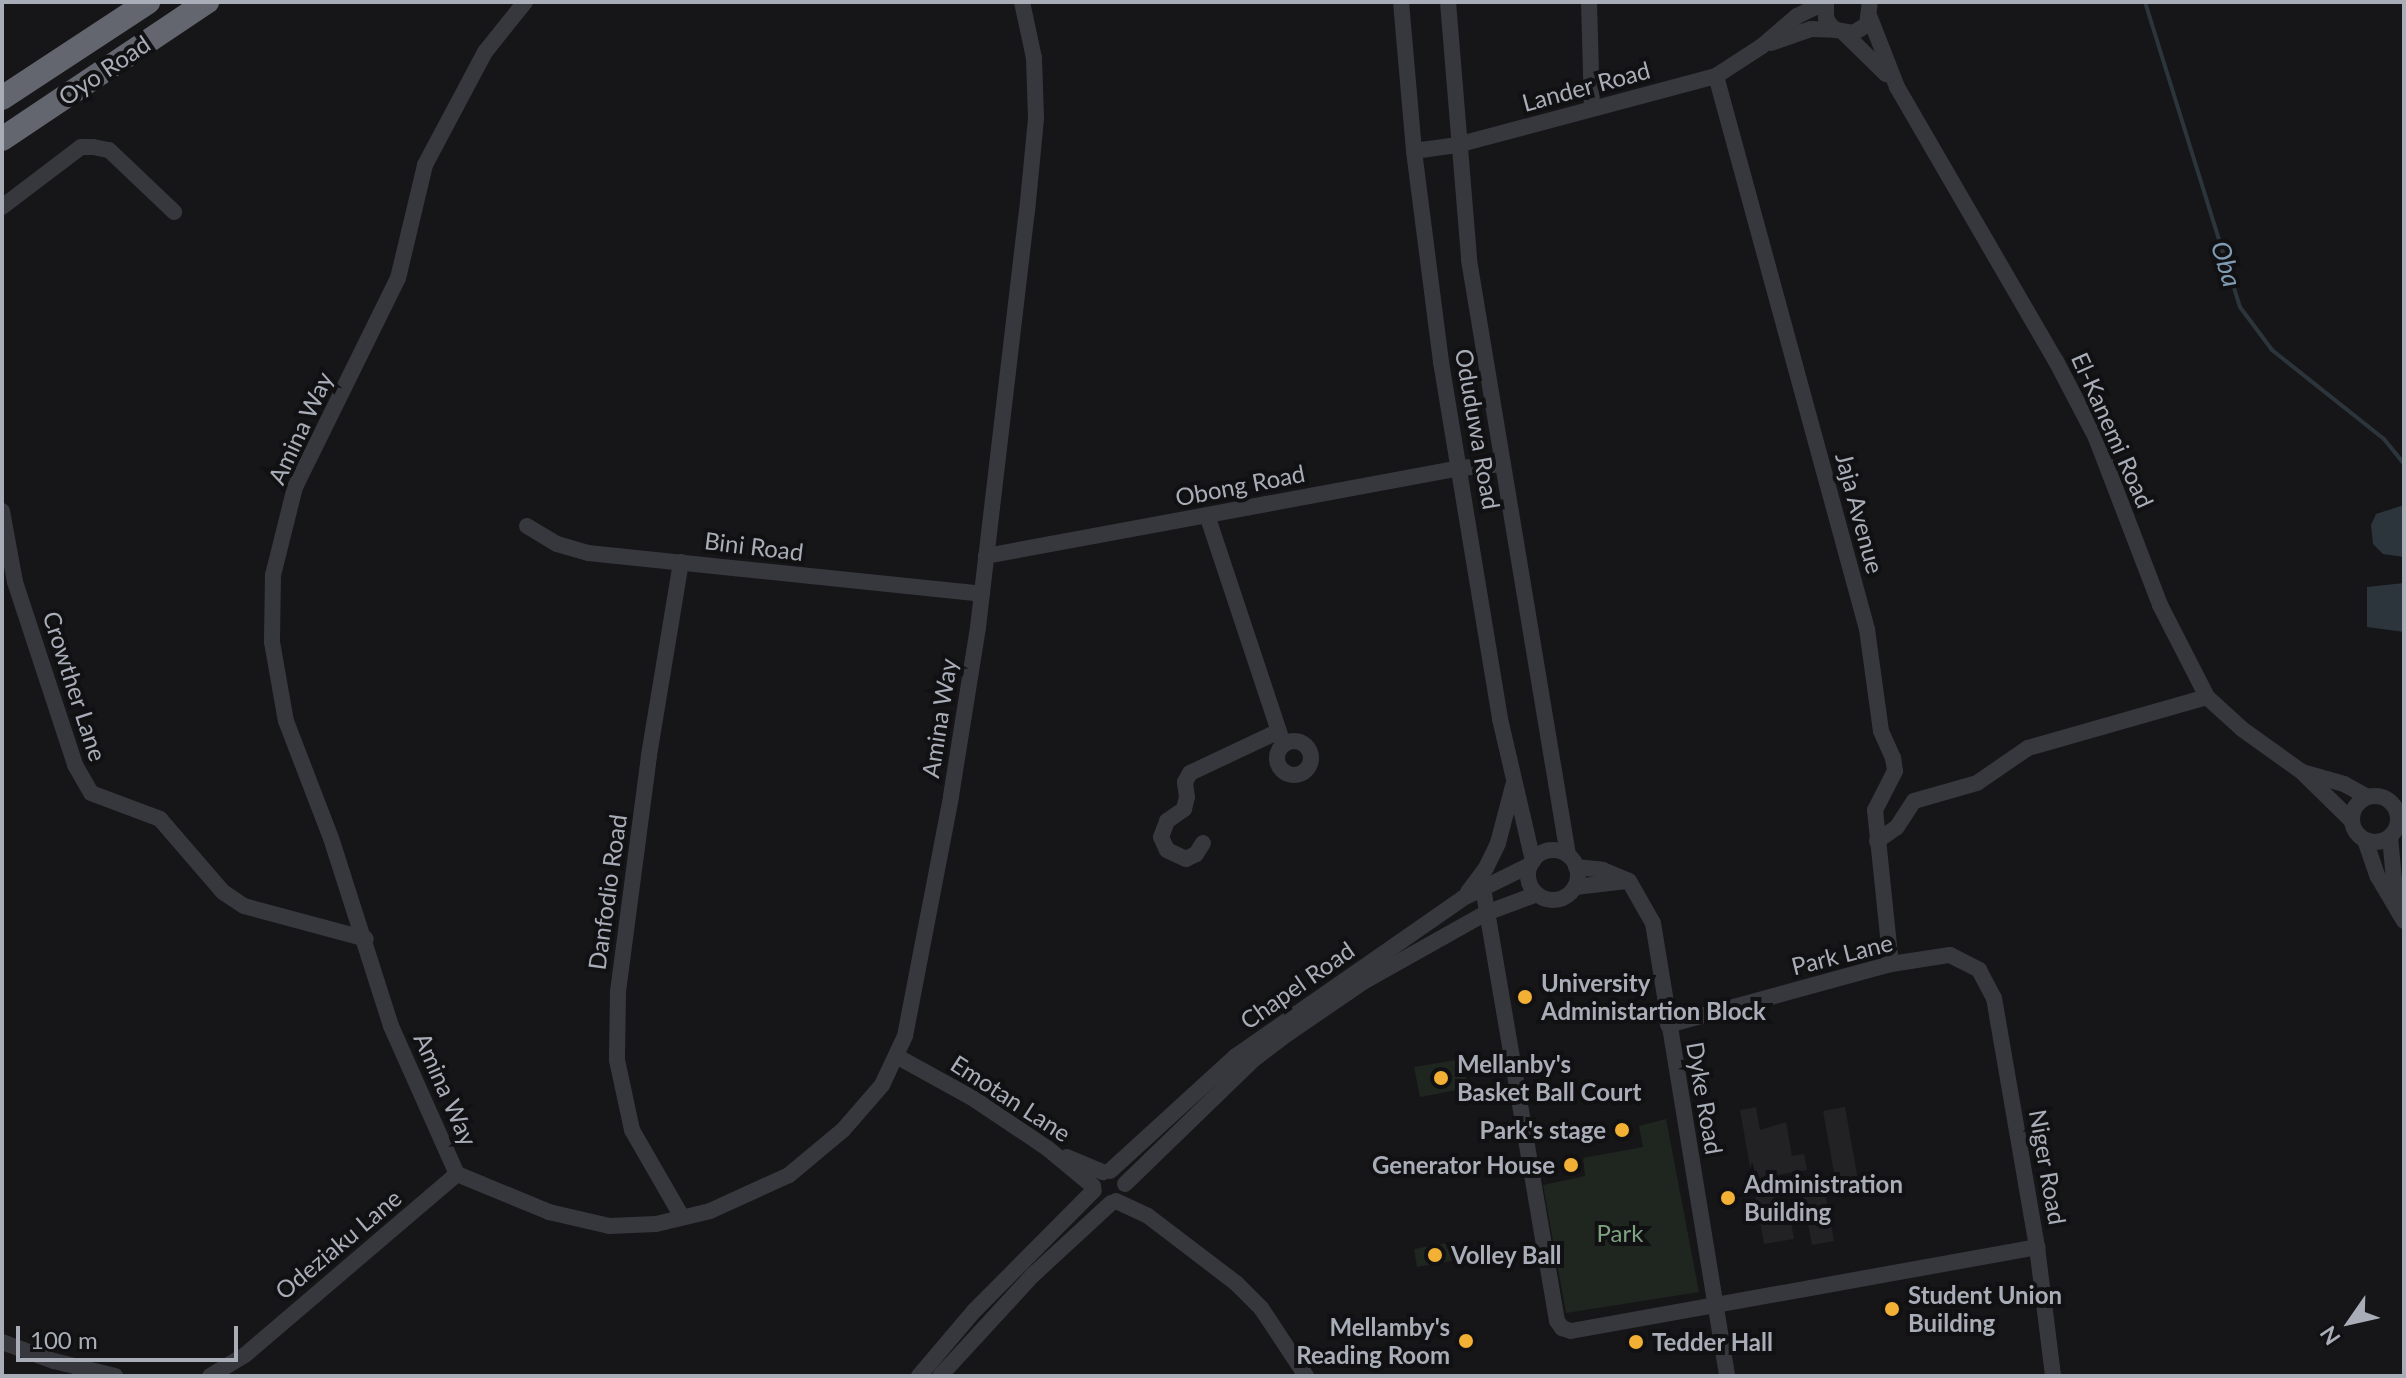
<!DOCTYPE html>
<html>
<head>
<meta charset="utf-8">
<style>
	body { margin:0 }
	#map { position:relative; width:2406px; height:1378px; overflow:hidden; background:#161618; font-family:Lato,sans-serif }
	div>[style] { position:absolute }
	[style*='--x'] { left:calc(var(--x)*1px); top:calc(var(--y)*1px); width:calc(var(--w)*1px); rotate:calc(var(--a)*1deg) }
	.built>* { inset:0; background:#222225 }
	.green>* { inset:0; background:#1e261f }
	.water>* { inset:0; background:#2c353c }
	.stream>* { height:4px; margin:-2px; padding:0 2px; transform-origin:2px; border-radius:2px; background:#2c353c }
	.minor>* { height:16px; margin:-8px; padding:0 8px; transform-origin:8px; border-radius:8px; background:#37383d }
	.minor>.ring { margin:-8px; padding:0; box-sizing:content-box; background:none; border:16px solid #37383d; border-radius:50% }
	.highway>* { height:24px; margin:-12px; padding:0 12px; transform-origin:12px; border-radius:12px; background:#63666e }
	.dots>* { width:22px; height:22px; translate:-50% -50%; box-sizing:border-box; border:4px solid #111113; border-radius:50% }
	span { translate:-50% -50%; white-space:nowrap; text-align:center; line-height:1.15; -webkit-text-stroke:8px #111113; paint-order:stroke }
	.street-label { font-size:24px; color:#a8adb8 }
	.poi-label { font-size:24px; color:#a8adb8; font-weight:700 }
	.left { translate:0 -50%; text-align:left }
	.right { translate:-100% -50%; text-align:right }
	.park-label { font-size:24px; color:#7fa381 }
	.water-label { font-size:26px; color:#7f9bb3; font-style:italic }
	.frame { position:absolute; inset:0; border:4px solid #a8adb8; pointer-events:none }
	.north { position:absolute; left:2310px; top:1282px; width:80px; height:80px; -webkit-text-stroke:6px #111113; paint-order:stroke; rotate:236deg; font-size:22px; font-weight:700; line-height:32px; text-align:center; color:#a8adb8 }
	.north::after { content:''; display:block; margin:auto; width:28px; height:36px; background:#a8adb8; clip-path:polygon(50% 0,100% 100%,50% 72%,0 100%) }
	.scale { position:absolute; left:16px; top:1326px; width:222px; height:36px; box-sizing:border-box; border:4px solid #a8adb8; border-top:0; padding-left:10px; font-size:24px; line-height:28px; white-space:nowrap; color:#a8adb8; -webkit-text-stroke:6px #111113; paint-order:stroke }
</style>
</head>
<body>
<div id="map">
	<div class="built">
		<i style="clip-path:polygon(1756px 1107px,1760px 1130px,1786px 1122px,1792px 1156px,1804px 1154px,1807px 1170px,1770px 1176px,1775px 1204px,1757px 1207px,1740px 1110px)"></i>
		<i style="clip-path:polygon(1845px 1107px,1860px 1191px,1838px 1195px,1823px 1111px)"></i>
		<i style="clip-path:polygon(1822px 1176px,1834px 1241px,1812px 1245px,1800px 1180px)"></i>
		<i style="clip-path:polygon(1788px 1206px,1794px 1239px,1764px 1244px,1758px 1211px)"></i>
	</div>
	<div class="green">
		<i style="clip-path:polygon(1462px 1059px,1468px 1088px,1420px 1097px,1414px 1067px)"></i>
		<i style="clip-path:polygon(1666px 1119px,1699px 1292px,1566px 1313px,1543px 1185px,1585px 1176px,1583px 1158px,1643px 1147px,1639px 1126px)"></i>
		<i style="clip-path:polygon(1452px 1242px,1456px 1260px,1417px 1267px,1414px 1249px)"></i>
	</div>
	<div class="water">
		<i style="clip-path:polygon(2404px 505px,2404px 557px,2383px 554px,2373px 544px,2371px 525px,2376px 514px)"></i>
		<i style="clip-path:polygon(2404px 583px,2404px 632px,2367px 627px,2367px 587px)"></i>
	</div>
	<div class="stream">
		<i style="--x:2145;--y:2;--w:319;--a:72.7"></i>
		<i style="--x:2240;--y:307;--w:54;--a:53.3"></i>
		<i style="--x:2272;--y:350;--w:143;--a:38.5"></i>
		<i style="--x:2384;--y:439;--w:32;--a:51"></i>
	</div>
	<div class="minor">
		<i style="--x:525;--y:2;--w:64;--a:128.7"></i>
		<i style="--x:485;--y:52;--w:128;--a:118"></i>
		<i style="--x:425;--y:165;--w:116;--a:103.4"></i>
		<i style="--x:398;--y:278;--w:233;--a:116.2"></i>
		<i style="--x:295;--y:487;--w:91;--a:104"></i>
		<i style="--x:273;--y:575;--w:67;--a:90.9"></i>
		<i style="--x:272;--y:642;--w:80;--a:80"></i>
		<i style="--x:286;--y:721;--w:125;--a:69"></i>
		<i style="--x:331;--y:838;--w:197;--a:72.3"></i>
		<i style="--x:391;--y:1026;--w:162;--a:66"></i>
		<i style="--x:457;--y:1174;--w:100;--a:22.4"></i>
		<i style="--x:549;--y:1212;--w:62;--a:13.1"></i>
		<i style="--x:609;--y:1226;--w:47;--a:-2.4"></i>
		<i style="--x:656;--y:1224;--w:56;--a:-13.5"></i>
		<i style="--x:710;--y:1211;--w:87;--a:-24.5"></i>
		<i style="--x:789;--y:1175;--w:70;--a:-39.8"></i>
		<i style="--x:843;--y:1130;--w:60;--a:-49.1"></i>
		<i style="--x:882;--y:1085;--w:54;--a:-64.9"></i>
		<i style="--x:905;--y:1036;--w:244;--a:-79.1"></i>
		<i style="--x:951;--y:796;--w:171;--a:-80.9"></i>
		<i style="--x:978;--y:627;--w:418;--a:-83.3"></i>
		<i style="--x:1027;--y:212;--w:94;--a:-84.5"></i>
		<i style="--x:1036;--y:118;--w:60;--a:-91.9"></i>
		<i style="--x:1034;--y:58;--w:57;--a:-102.1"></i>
		<i style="--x:1401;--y:2;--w:150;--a:85"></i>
		<i style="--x:1414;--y:151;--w:213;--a:82.7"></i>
		<i style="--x:1441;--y:362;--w:362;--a:80.6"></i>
		<i style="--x:1500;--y:719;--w:146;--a:76.9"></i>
		<i style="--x:1448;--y:2;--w:259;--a:85.3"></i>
		<i style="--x:1469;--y:260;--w:603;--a:80.55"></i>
		<i style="--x:1589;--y:2;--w:106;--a:88.4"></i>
		<i style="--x:1826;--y:2;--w:16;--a:90"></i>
		<i style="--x:1826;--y:18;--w:8;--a:60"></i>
		<i style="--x:1830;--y:25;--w:8;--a:40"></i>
		<i style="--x:1836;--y:30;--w:17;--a:10"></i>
		<i style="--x:1853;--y:33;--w:16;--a:-30"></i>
		<i style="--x:1867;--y:25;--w:23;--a:-83"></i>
		<i style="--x:1870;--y:18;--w:74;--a:68.6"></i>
		<i style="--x:1897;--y:87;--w:317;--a:59.9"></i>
		<i style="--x:2056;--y:361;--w:87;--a:62.5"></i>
		<i style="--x:2096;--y:438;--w:179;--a:69"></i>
		<i style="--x:2160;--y:605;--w:103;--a:62.9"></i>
		<i style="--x:2207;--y:697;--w:47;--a:42.4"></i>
		<i style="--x:2242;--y:729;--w:74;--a:35.6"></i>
		<i style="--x:2302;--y:772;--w:70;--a:44.4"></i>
		<i style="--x:1844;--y:33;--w:59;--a:44.3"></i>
		<i style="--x:1771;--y:43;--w:42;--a:-19.3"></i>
		<i style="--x:1811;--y:29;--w:25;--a:2"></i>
		<i style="--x:1716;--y:76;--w:573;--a:74.73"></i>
		<i style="--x:1867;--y:629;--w:103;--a:82.2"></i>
		<i style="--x:1881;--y:731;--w:30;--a:66"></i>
		<i style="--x:1893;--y:758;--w:13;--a:81"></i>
		<i style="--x:1895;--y:771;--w:44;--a:117.1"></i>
		<i style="--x:1875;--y:810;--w:155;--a:84.1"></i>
		<i style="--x:1414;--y:151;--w:43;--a:-7.9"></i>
		<i style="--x:1457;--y:145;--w:268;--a:-14.9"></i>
		<i style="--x:1716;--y:76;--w:55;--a:-33.1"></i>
		<i style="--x:1762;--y:46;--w:46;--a:-40.6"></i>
		<i style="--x:1797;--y:16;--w:32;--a:-26"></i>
		<i style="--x:2;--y:207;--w:99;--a:-37.2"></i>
		<i style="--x:81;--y:147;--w:12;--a:0"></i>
		<i style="--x:93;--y:147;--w:16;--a:11"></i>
		<i style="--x:109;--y:150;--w:90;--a:43.6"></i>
		<i style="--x:2;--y:511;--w:72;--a:79.6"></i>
		<i style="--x:15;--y:582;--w:193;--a:71.8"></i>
		<i style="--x:75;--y:765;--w:32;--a:60"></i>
		<i style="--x:91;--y:793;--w:74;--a:20.6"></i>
		<i style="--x:160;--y:819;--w:96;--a:49.2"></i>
		<i style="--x:223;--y:892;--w:25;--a:34"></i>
		<i style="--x:244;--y:906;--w:126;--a:15.1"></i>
		<i style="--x:1207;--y:515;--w:240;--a:71.6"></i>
		<i style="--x:527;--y:526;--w:35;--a:31"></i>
		<i style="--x:557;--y:544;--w:32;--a:16"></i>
		<i style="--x:588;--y:553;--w:396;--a:5.9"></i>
		<i style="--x:986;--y:556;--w:483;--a:-10.5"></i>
		<i style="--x:1461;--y:468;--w:42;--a:-5.4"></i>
		<i style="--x:681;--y:562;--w:197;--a:99.4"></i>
		<i style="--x:649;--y:756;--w:239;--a:97.5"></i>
		<i style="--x:618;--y:993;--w:67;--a:90.9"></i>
		<i style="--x:617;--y:1060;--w:72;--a:77.9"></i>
		<i style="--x:632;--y:1130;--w:100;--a:60.1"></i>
		<i class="ring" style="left:1277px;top:741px;width:18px;height:18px"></i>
		<i style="--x:2302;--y:772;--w:44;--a:15.9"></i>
		<i style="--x:2344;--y:784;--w:26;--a:29"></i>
		<i class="ring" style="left:2352px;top:796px;width:30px;height:30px"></i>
		<i style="--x:2390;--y:837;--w:64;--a:84.6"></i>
		<i style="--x:2365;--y:840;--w:39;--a:71"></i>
		<i style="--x:2378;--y:877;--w:51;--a:59.4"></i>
		<i style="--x:1877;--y:841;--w:24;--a:-35"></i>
		<i style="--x:1897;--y:827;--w:31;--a:-57"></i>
		<i style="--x:1914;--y:801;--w:66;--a:-15.9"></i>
		<i style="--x:1977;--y:783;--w:62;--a:-34.5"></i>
		<i style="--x:2028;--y:748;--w:186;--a:-15.9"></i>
		<i style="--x:1203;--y:843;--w:13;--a:122"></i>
		<i style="--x:1196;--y:854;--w:11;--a:153"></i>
		<i style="--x:1186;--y:859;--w:21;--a:-155"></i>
		<i style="--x:1167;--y:850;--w:14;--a:-115"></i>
		<i style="--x:1161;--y:837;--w:17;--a:-69"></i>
		<i style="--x:1167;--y:821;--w:21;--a:-35"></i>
		<i style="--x:1184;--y:809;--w:12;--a:-76"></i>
		<i style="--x:1187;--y:797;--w:15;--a:-98"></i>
		<i style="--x:1185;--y:782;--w:10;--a:-61"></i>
		<i style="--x:1190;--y:773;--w:96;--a:-25.2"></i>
		<i class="ring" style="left:1528px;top:850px;width:34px;height:34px"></i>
		<i style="--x:1576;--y:867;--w:27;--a:6"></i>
		<i style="--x:1603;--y:870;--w:28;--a:23"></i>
		<i style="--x:1629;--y:881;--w:48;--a:60.3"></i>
		<i style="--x:1653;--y:923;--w:459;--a:80.7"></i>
		<i style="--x:1575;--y:887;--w:52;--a:-6.6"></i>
		<i style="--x:1483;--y:888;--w:439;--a:80.3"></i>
		<i style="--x:1557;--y:1321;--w:9;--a:54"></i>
		<i style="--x:1562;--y:1328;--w:9;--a:18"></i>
		<i style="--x:1571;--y:1331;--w:474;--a:-10.2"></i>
		<i style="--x:1468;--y:892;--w:30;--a:-53"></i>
		<i style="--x:1486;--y:868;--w:28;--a:-64"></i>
		<i style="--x:1498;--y:843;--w:59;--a:-75.3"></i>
		<i style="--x:1668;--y:1025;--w:231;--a:-15.3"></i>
		<i style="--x:1891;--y:964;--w:60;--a:-8.7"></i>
		<i style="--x:1950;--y:955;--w:33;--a:27"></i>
		<i style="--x:1979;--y:970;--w:32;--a:62"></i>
		<i style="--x:1994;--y:998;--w:253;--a:80.2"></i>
		<i style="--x:2037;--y:1247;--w:130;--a:82.9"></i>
		<i style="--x:898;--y:1057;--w:87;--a:28.9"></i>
		<i style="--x:974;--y:1099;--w:88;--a:33.9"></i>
		<i style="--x:1047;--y:1148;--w:60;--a:39.6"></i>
		<i style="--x:1067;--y:1157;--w:39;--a:23"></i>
		<i style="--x:1110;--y:1171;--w:171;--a:-42.4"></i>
		<i style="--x:1236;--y:1056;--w:277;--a:-34.8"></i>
		<i style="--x:1463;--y:898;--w:75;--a:-26.2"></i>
		<i style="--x:1125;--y:1184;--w:180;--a:-44.1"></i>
		<i style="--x:1254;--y:1059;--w:36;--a:-37"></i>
		<i style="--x:1283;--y:1037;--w:97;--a:-34.5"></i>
		<i style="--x:1363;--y:982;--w:141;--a:-29.3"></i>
		<i style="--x:1486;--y:913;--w:54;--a:-20.4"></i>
		<i style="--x:1116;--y:1201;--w:35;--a:25"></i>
		<i style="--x:1148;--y:1216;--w:111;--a:37.3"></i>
		<i style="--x:1236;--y:1283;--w:35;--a:45"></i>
		<i style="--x:1261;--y:1308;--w:82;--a:56.5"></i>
		<i style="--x:2;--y:1342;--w:55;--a:20.1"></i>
		<i style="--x:54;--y:1361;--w:63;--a:13.8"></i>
		<i style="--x:210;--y:1376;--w:41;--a:-31"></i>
		<i style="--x:245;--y:1355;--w:279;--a:-40.5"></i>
		<i style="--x:919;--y:1376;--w:85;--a:-49.8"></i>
		<i style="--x:974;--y:1311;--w:170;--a:-45.2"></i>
		<i style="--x:940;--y:1376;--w:137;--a:-47.4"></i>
		<i style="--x:1033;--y:1275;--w:106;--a:-42.7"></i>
	</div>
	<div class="highway">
		<i style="--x:2;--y:98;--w:175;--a:-33.3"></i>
		<i style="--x:2;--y:139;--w:247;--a:-33.8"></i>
	</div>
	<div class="dots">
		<i style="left:1525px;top:997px;background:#f2b134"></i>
		<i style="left:1441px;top:1078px;background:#f2b134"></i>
		<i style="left:1622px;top:1130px;background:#f2b134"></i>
		<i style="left:1571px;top:1165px;background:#f2b134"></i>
		<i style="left:1728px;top:1198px;background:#f2b134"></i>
		<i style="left:1435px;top:1255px;background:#f2b134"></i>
		<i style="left:1892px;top:1309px;background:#f2b134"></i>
		<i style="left:1466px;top:1341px;background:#f2b134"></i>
		<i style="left:1636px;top:1342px;background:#f2b134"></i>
	</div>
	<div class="street-label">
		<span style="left:104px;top:70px;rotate:-34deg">Oyo Road</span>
		<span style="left:1586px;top:86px;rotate:-15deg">Lander Road</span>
		<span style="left:300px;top:428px;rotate:-65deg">Amina Way</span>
		<span style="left:1478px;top:429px;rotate:80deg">Oduduwa Road</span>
		<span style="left:2113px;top:430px;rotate:66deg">El-Kanemi Road</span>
		<span style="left:1240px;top:485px;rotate:-11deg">Obong Road</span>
		<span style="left:1860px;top:513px;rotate:75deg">Jaja Avenue</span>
		<span style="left:754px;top:546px;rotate:7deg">Bini Road</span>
		<span style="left:75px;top:686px;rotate:72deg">Crowther Lane</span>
		<span style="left:939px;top:718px;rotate:-81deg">Amina Way</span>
		<span style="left:607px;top:892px;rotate:-82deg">Danfodio Road</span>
		<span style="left:1842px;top:954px;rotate:-14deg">Park Lane</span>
		<span style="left:1297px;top:985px;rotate:-35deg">Chapel Road</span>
		<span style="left:446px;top:1089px;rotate:66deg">Amina Way</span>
		<span style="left:1011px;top:1098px;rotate:33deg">Emotan Lane</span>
		<span style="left:1705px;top:1098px;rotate:80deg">Dyke Road</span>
		<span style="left:2048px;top:1167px;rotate:80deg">Niger Road</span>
		<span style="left:338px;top:1244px;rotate:-40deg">Odeziaku Lane</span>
	</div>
	<div class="poi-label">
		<span class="left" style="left:1541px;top:997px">University<br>Administartion Block</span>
		<span class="left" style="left:1457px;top:1078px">Mellanby's<br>Basket Ball Court</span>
		<span class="right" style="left:1606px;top:1130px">Park's stage</span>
		<span class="right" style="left:1555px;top:1165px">Generator House</span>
		<span class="left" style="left:1744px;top:1198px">Administration<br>Building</span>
		<span class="left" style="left:1451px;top:1255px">Volley Ball</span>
		<span class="left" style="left:1908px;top:1309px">Student Union<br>Building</span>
		<span class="right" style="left:1450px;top:1341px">Mellamby's<br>Reading Room</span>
		<span class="left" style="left:1652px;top:1342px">Tedder Hall</span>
	</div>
	<div class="park-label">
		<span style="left:1620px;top:1233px">Park</span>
	</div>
	<div class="water-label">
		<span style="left:2226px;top:264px;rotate:73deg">Oba</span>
	</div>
	<div class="frame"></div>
	<div class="north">N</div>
	<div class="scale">100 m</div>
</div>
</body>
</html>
